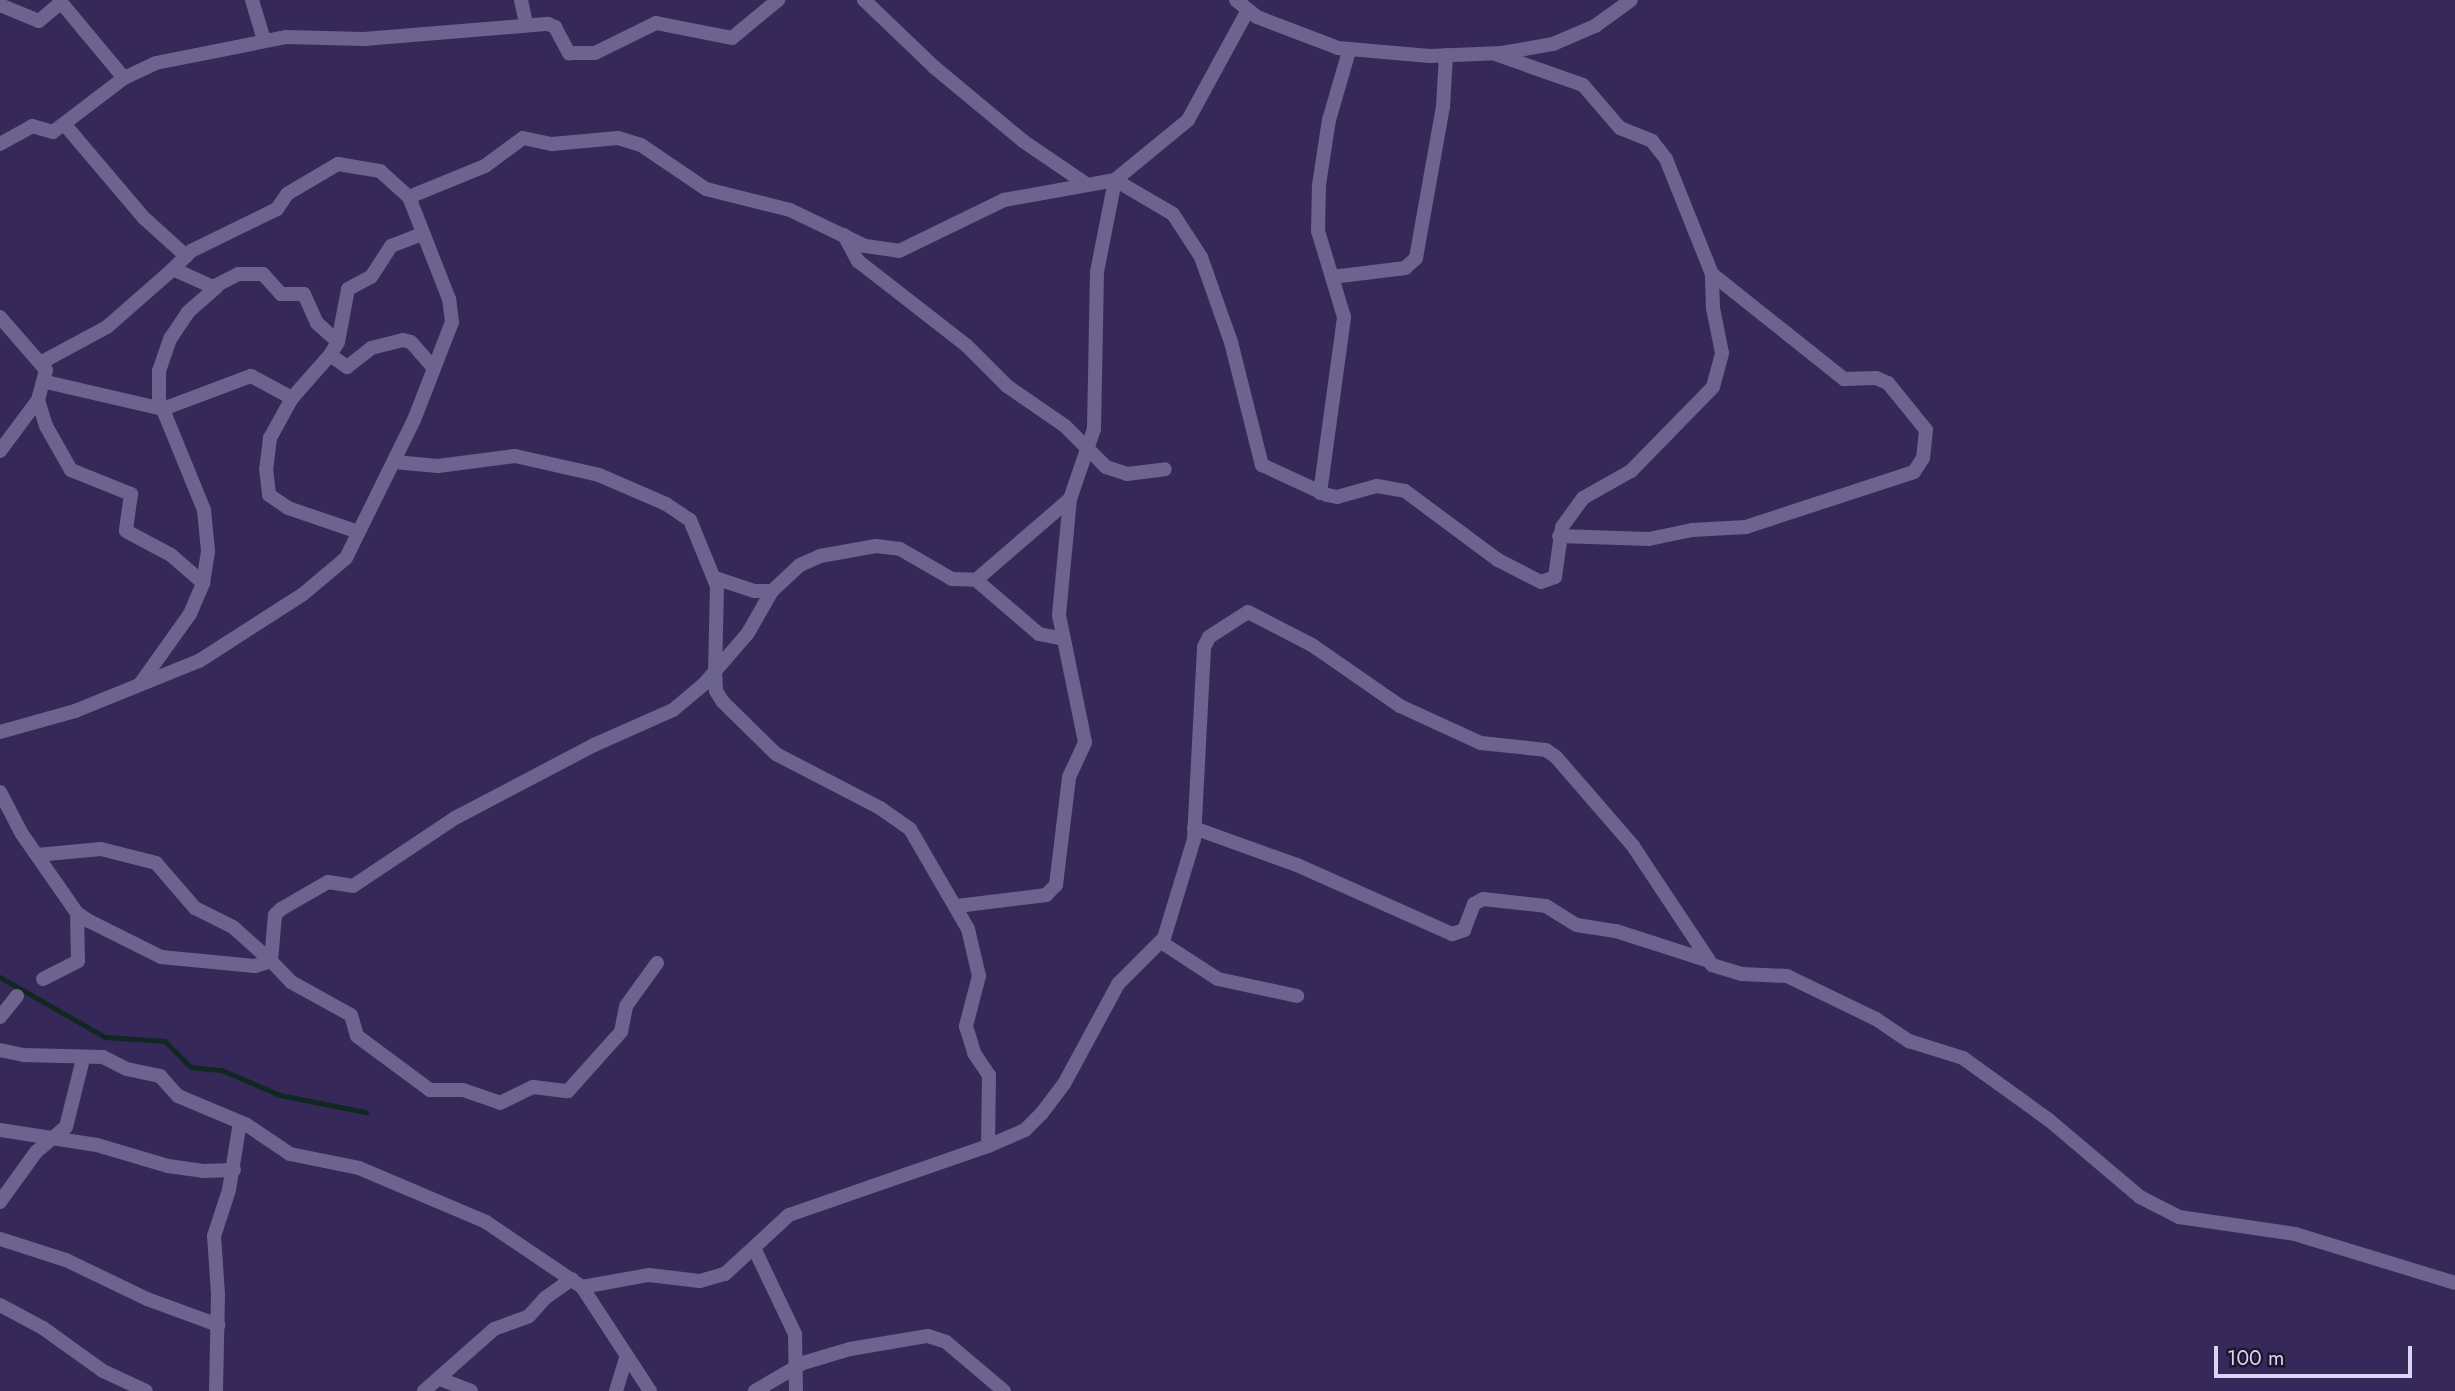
<!DOCTYPE html>
<html>
<head>
<meta charset="utf-8">
<style>
	body { margin:0 }
	#map { position:relative; width:2455px; height:1391px; overflow:hidden; background:#36295a; font-family:Jost,sans-serif }
	div>[style] { position:absolute }
	[style*='--x'] { left:calc(var(--x)*1px); top:calc(var(--y)*1px); width:calc(var(--w)*1px); rotate:calc(var(--a)*1deg) }
	.stream>* { height:4.5px; margin:-2.25px; padding:0 2.25px; transform-origin:2.25px; border-radius:2.25px; background:#112721 }
	.minor>* { height:14px; margin:-7px; padding:0 7px; transform-origin:7px; border-radius:7px; background:#6c638f }
	span { translate:-50% -50%; white-space:nowrap; text-align:center; line-height:1.15; -webkit-text-stroke:6px #1c172d; paint-order:stroke }
	.scale { position:absolute; left:2214px; top:1346px; width:198px; height:32px; box-sizing:border-box; border:4px solid #d9d4f3; border-top:0; padding-left:9px; font-size:21px; line-height:24px; white-space:nowrap; color:#d9d4f3; -webkit-text-stroke:5px #1c172d; paint-order:stroke }
</style>
</head>
<body>
<div id="map">
	<div class="stream">
		<i style="--x:0;--y:977;--w:121;--a:29.7"></i>
		<i style="--x:105;--y:1037;--w:60;--a:3.8"></i>
		<i style="--x:165;--y:1041;--w:37;--a:45"></i>
		<i style="--x:191;--y:1067;--w:31;--a:6"></i>
		<i style="--x:222;--y:1070;--w:63;--a:23.3"></i>
		<i style="--x:280;--y:1095;--w:88;--a:11.2"></i>
	</div>
	<div class="minor">
		<i style="--x:252;--y:0;--w:42;--a:73.3"></i>
		<i style="--x:521;--y:0;--w:25;--a:78"></i>
		<i style="--x:864;--y:0;--w:97;--a:43.7"></i>
		<i style="--x:934;--y:67;--w:116;--a:39.7"></i>
		<i style="--x:1023;--y:141;--w:76;--a:34.3"></i>
		<i style="--x:1236;--y:0;--w:27;--a:39"></i>
		<i style="--x:1257;--y:17;--w:87;--a:20.9"></i>
		<i style="--x:1338;--y:48;--w:92;--a:5"></i>
		<i style="--x:1430;--y:56;--w:72;--a:-2.4"></i>
		<i style="--x:1502;--y:53;--w:52;--a:-10"></i>
		<i style="--x:1553;--y:44;--w:46;--a:-23.2"></i>
		<i style="--x:1595;--y:26;--w:44;--a:-35.8"></i>
		<i style="--x:0;--y:5;--w:42;--a:22.3"></i>
		<i style="--x:39;--y:21;--w:25;--a:-40"></i>
		<i style="--x:58;--y:5;--w:6;--a:9"></i>
		<i style="--x:64;--y:6;--w:94;--a:50.2"></i>
		<i style="--x:124;--y:78;--w:35;--a:-25"></i>
		<i style="--x:156;--y:63;--w:133;--a:-11.3"></i>
		<i style="--x:286;--y:37;--w:78;--a:1.5"></i>
		<i style="--x:364;--y:39;--w:185;--a:-4.7"></i>
		<i style="--x:548;--y:24;--w:8;--a:23"></i>
		<i style="--x:555;--y:27;--w:30;--a:62"></i>
		<i style="--x:569;--y:53;--w:26;--a:0"></i>
		<i style="--x:595;--y:53;--w:68;--a:-26.2"></i>
		<i style="--x:656;--y:23;--w:77;--a:11.2"></i>
		<i style="--x:732;--y:38;--w:60;--a:-39.6"></i>
		<i style="--x:1495;--y:54;--w:93;--a:19.4"></i>
		<i style="--x:1583;--y:85;--w:57;--a:49.3"></i>
		<i style="--x:1620;--y:128;--w:35;--a:22"></i>
		<i style="--x:1652;--y:141;--w:23;--a:52"></i>
		<i style="--x:1666;--y:159;--w:124;--a:68.2"></i>
		<i style="--x:1712;--y:274;--w:169;--a:38.5"></i>
		<i style="--x:1844;--y:379;--w:32;--a:-2"></i>
		<i style="--x:1876;--y:378;--w:13;--a:23"></i>
		<i style="--x:1888;--y:383;--w:60;--a:51"></i>
		<i style="--x:1926;--y:430;--w:28;--a:96"></i>
		<i style="--x:1923;--y:458;--w:17;--a:123"></i>
		<i style="--x:1914;--y:472;--w:177;--a:161.9"></i>
		<i style="--x:1746;--y:527;--w:54;--a:176.8"></i>
		<i style="--x:1692;--y:530;--w:44;--a:168.2"></i>
		<i style="--x:1649;--y:539;--w:90;--a:-178.1"></i>
		<i style="--x:65;--y:125;--w:122;--a:49.7"></i>
		<i style="--x:144;--y:218;--w:57;--a:42.1"></i>
		<i style="--x:0;--y:144;--w:37;--a:-29"></i>
		<i style="--x:32;--y:126;--w:22;--a:16"></i>
		<i style="--x:53;--y:132;--w:89;--a:-37.3"></i>
		<i style="--x:844;--y:235;--w:30;--a:62"></i>
		<i style="--x:858;--y:261;--w:138;--a:37.9"></i>
		<i style="--x:967;--y:346;--w:57;--a:45"></i>
		<i style="--x:1007;--y:386;--w:70;--a:34.6"></i>
		<i style="--x:1065;--y:426;--w:58;--a:45"></i>
		<i style="--x:1106;--y:467;--w:22;--a:18"></i>
		<i style="--x:1127;--y:474;--w:38;--a:-7"></i>
		<i style="--x:173;--y:269;--w:25;--a:-45"></i>
		<i style="--x:191;--y:251;--w:96;--a:-26"></i>
		<i style="--x:277;--y:209;--w:18;--a:-56"></i>
		<i style="--x:287;--y:194;--w:59;--a:-30.5"></i>
		<i style="--x:338;--y:164;--w:43;--a:9.5"></i>
		<i style="--x:380;--y:171;--w:39;--a:42"></i>
		<i style="--x:1332;--y:277;--w:74;--a:-7"></i>
		<i style="--x:1405;--y:268;--w:15;--a:-42"></i>
		<i style="--x:1416;--y:258;--w:153;--a:-79.9"></i>
		<i style="--x:1443;--y:107;--w:52;--a:-86.7"></i>
		<i style="--x:0;--y:317;--w:70;--a:49"></i>
		<i style="--x:46;--y:370;--w:31;--a:105"></i>
		<i style="--x:38;--y:400;--w:27;--a:73"></i>
		<i style="--x:46;--y:426;--w:51;--a:60.4"></i>
		<i style="--x:71;--y:470;--w:65;--a:21.8"></i>
		<i style="--x:131;--y:494;--w:37;--a:98"></i>
		<i style="--x:126;--y:531;--w:51;--a:28.1"></i>
		<i style="--x:171;--y:555;--w:43;--a:41.2"></i>
		<i style="--x:338;--y:342;--w:54;--a:-79.3"></i>
		<i style="--x:348;--y:289;--w:26;--a:-28"></i>
		<i style="--x:371;--y:277;--w:37;--a:-57"></i>
		<i style="--x:391;--y:246;--w:34;--a:-21"></i>
		<i style="--x:42;--y:362;--w:74;--a:-28.3"></i>
		<i style="--x:107;--y:327;--w:88;--a:-41.3"></i>
		<i style="--x:173;--y:269;--w:44;--a:24.2"></i>
		<i style="--x:213;--y:287;--w:28;--a:-27"></i>
		<i style="--x:238;--y:274;--w:25;--a:0"></i>
		<i style="--x:263;--y:274;--w:27;--a:48"></i>
		<i style="--x:281;--y:294;--w:23;--a:0"></i>
		<i style="--x:304;--y:294;--w:32;--a:66"></i>
		<i style="--x:317;--y:323;--w:28;--a:42"></i>
		<i style="--x:338;--y:342;--w:15;--a:122"></i>
		<i style="--x:46;--y:382;--w:120;--a:13"></i>
		<i style="--x:163;--y:409;--w:94;--a:-20.6"></i>
		<i style="--x:251;--y:376;--w:47;--a:28.2"></i>
		<i style="--x:292;--y:398;--w:57;--a:-48.5"></i>
		<i style="--x:330;--y:355;--w:21;--a:35"></i>
		<i style="--x:347;--y:367;--w:31;--a:-38"></i>
		<i style="--x:371;--y:348;--w:33;--a:-14"></i>
		<i style="--x:403;--y:340;--w:8;--a:14"></i>
		<i style="--x:411;--y:342;--w:35;--a:49"></i>
		<i style="--x:292;--y:398;--w:46;--a:118.8"></i>
		<i style="--x:270;--y:438;--w:31;--a:97"></i>
		<i style="--x:266;--y:469;--w:26;--a:83"></i>
		<i style="--x:269;--y:495;--w:23;--a:34"></i>
		<i style="--x:288;--y:508;--w:74;--a:18.9"></i>
		<i style="--x:0;--y:451;--w:64;--a:-53.3"></i>
		<i style="--x:394;--y:462;--w:44;--a:5.2"></i>
		<i style="--x:438;--y:466;--w:78;--a:-7.4"></i>
		<i style="--x:515;--y:456;--w:86;--a:12.7"></i>
		<i style="--x:599;--y:475;--w:73;--a:23.4"></i>
		<i style="--x:666;--y:504;--w:29;--a:34"></i>
		<i style="--x:690;--y:520;--w:71;--a:67.8"></i>
		<i style="--x:717;--y:586;--w:85;--a:91.3"></i>
		<i style="--x:715;--y:671;--w:20;--a:87"></i>
		<i style="--x:716;--y:691;--w:13;--a:58"></i>
		<i style="--x:723;--y:702;--w:74;--a:44.5"></i>
		<i style="--x:776;--y:754;--w:117;--a:27.4"></i>
		<i style="--x:880;--y:808;--w:37;--a:35"></i>
		<i style="--x:910;--y:829;--w:116;--a:59.9"></i>
		<i style="--x:968;--y:929;--w:48;--a:76.8"></i>
		<i style="--x:979;--y:976;--w:52;--a:104.6"></i>
		<i style="--x:966;--y:1026;--w:28;--a:73"></i>
		<i style="--x:974;--y:1053;--w:27;--a:56"></i>
		<i style="--x:989;--y:1075;--w:71;--a:90.8"></i>
		<i style="--x:1320;--y:493;--w:178;--a:-82.2"></i>
		<i style="--x:1344;--y:317;--w:90;--a:-106.8"></i>
		<i style="--x:1318;--y:231;--w:46;--a:-88.8"></i>
		<i style="--x:1319;--y:185;--w:66;--a:-81.3"></i>
		<i style="--x:1329;--y:120;--w:72;--a:-73.8"></i>
		<i style="--x:715;--y:578;--w:41;--a:18.4"></i>
		<i style="--x:754;--y:591;--w:18;--a:0"></i>
		<i style="--x:772;--y:591;--w:38;--a:-43"></i>
		<i style="--x:800;--y:565;--w:22;--a:-24"></i>
		<i style="--x:820;--y:556;--w:57;--a:-10.1"></i>
		<i style="--x:876;--y:546;--w:24;--a:7"></i>
		<i style="--x:900;--y:549;--w:60;--a:30"></i>
		<i style="--x:952;--y:579;--w:24;--a:2"></i>
		<i style="--x:976;--y:580;--w:124;--a:-40.8"></i>
		<i style="--x:1070;--y:499;--w:74;--a:-71.1"></i>
		<i style="--x:1094;--y:429;--w:157;--a:-88.9"></i>
		<i style="--x:1097;--y:272;--w:94;--a:-78.9"></i>
		<i style="--x:1115;--y:180;--w:67;--a:30.4"></i>
		<i style="--x:1173;--y:214;--w:51;--a:56.9"></i>
		<i style="--x:1201;--y:257;--w:90;--a:70.6"></i>
		<i style="--x:1231;--y:342;--w:127;--a:75.9"></i>
		<i style="--x:1262;--y:465;--w:72;--a:24.8"></i>
		<i style="--x:1327;--y:495;--w:10;--a:11"></i>
		<i style="--x:1337;--y:497;--w:41;--a:-15.4"></i>
		<i style="--x:1377;--y:486;--w:28;--a:10"></i>
		<i style="--x:1405;--y:491;--w:116;--a:36.6"></i>
		<i style="--x:1498;--y:560;--w:48;--a:27.1"></i>
		<i style="--x:1541;--y:582;--w:15;--a:-20"></i>
		<i style="--x:1555;--y:577;--w:50;--a:-82"></i>
		<i style="--x:1562;--y:527;--w:36;--a:-54"></i>
		<i style="--x:1583;--y:498;--w:55;--a:-29.4"></i>
		<i style="--x:1631;--y:471;--w:117;--a:-45.7"></i>
		<i style="--x:1713;--y:387;--w:35;--a:-75"></i>
		<i style="--x:1722;--y:353;--w:46;--a:-101.3"></i>
		<i style="--x:1713;--y:308;--w:34;--a:-92"></i>
		<i style="--x:976;--y:580;--w:83;--a:40.6"></i>
		<i style="--x:1039;--y:634;--w:21;--a:11"></i>
		<i style="--x:140;--y:684;--w:86;--a:-54.5"></i>
		<i style="--x:190;--y:614;--w:34;--a:-67"></i>
		<i style="--x:203;--y:583;--w:32;--a:-81"></i>
		<i style="--x:208;--y:551;--w:41;--a:-95.6"></i>
		<i style="--x:204;--y:510;--w:119;--a:-112.2"></i>
		<i style="--x:159;--y:400;--w:29;--a:-90"></i>
		<i style="--x:159;--y:371;--w:34;--a:-71"></i>
		<i style="--x:170;--y:339;--w:32;--a:-56"></i>
		<i style="--x:188;--y:312;--w:38;--a:-41"></i>
		<i style="--x:0;--y:732;--w:78;--a:-15.6"></i>
		<i style="--x:75;--y:711;--w:134;--a:-22"></i>
		<i style="--x:199;--y:661;--w:122;--a:-32.7"></i>
		<i style="--x:302;--y:595;--w:57;--a:-40.1"></i>
		<i style="--x:346;--y:558;--w:154;--a:-63.8"></i>
		<i style="--x:414;--y:420;--w:105;--a:-68.8"></i>
		<i style="--x:452;--y:322;--w:23;--a:-97"></i>
		<i style="--x:449;--y:299;--w:110;--a:-111.4"></i>
		<i style="--x:409;--y:197;--w:82;--a:-22.2"></i>
		<i style="--x:485;--y:166;--w:47;--a:-36.4"></i>
		<i style="--x:523;--y:138;--w:30;--a:12"></i>
		<i style="--x:552;--y:144;--w:66;--a:-5.2"></i>
		<i style="--x:618;--y:138;--w:24;--a:17"></i>
		<i style="--x:641;--y:145;--w:78;--a:34.1"></i>
		<i style="--x:706;--y:189;--w:87;--a:14"></i>
		<i style="--x:790;--y:210;--w:83;--a:25.6"></i>
		<i style="--x:865;--y:246;--w:34;--a:8"></i>
		<i style="--x:899;--y:251;--w:117;--a:-25.9"></i>
		<i style="--x:1004;--y:200;--w:113;--a:-10.2"></i>
		<i style="--x:1115;--y:180;--w:94;--a:-39.4"></i>
		<i style="--x:1188;--y:120;--w:123;--a:-61.4"></i>
		<i style="--x:0;--y:792;--w:47;--a:62.4"></i>
		<i style="--x:22;--y:834;--w:96;--a:55.2"></i>
		<i style="--x:77;--y:913;--w:14;--a:34"></i>
		<i style="--x:89;--y:921;--w:80;--a:26.6"></i>
		<i style="--x:161;--y:957;--w:94;--a:5.5"></i>
		<i style="--x:255;--y:966;--w:17;--a:-17"></i>
		<i style="--x:271;--y:961;--w:29;--a:46"></i>
		<i style="--x:291;--y:982;--w:68;--a:28.8"></i>
		<i style="--x:351;--y:1015;--w:22;--a:74"></i>
		<i style="--x:357;--y:1036;--w:91;--a:36.5"></i>
		<i style="--x:430;--y:1090;--w:33;--a:0"></i>
		<i style="--x:463;--y:1090;--w:39;--a:19"></i>
		<i style="--x:500;--y:1103;--w:37;--a:-26"></i>
		<i style="--x:533;--y:1087;--w:35;--a:7"></i>
		<i style="--x:568;--y:1091;--w:79;--a:-48.1"></i>
		<i style="--x:621;--y:1032;--w:26;--a:-79"></i>
		<i style="--x:626;--y:1006;--w:53;--a:-54.2"></i>
		<i style="--x:1194;--y:828;--w:109;--a:19.8"></i>
		<i style="--x:1297;--y:865;--w:170;--a:24"></i>
		<i style="--x:1452;--y:934;--w:13;--a:-18"></i>
		<i style="--x:1464;--y:930;--w:28;--a:-69"></i>
		<i style="--x:1474;--y:904;--w:10;--a:-29"></i>
		<i style="--x:1483;--y:899;--w:63;--a:6.3"></i>
		<i style="--x:1546;--y:906;--w:36;--a:32"></i>
		<i style="--x:1577;--y:925;--w:39;--a:9"></i>
		<i style="--x:1616;--y:931;--w:95;--a:17.9"></i>
		<i style="--x:37;--y:855;--w:64;--a:-5.4"></i>
		<i style="--x:101;--y:849;--w:57;--a:14.3"></i>
		<i style="--x:156;--y:863;--w:60;--a:49.1"></i>
		<i style="--x:195;--y:908;--w:42;--a:26.6"></i>
		<i style="--x:233;--y:927;--w:51;--a:41.8"></i>
		<i style="--x:957;--y:906;--w:90;--a:-7"></i>
		<i style="--x:1046;--y:895;--w:14;--a:-45"></i>
		<i style="--x:1056;--y:885;--w:109;--a:-83.1"></i>
		<i style="--x:1069;--y:777;--w:38;--a:-65"></i>
		<i style="--x:1085;--y:742;--w:130;--a:-101.6"></i>
		<i style="--x:1059;--y:615;--w:117;--a:-84.6"></i>
		<i style="--x:1161;--y:942;--w:68;--a:33"></i>
		<i style="--x:1218;--y:979;--w:81;--a:12.1"></i>
		<i style="--x:271;--y:961;--w:46;--a:-85"></i>
		<i style="--x:275;--y:915;--w:8;--a:-45"></i>
		<i style="--x:281;--y:909;--w:54;--a:-29.9"></i>
		<i style="--x:328;--y:882;--w:25;--a:9"></i>
		<i style="--x:353;--y:886;--w:123;--a:-33.7"></i>
		<i style="--x:455;--y:818;--w:157;--a:-27.7"></i>
		<i style="--x:594;--y:745;--w:86;--a:-23.9"></i>
		<i style="--x:673;--y:710;--w:40;--a:-40"></i>
		<i style="--x:704;--y:684;--w:67;--a:-49.2"></i>
		<i style="--x:748;--y:633;--w:48;--a:-60.3"></i>
		<i style="--x:43;--y:979;--w:39;--a:-27"></i>
		<i style="--x:78;--y:961;--w:48;--a:-91.2"></i>
		<i style="--x:0;--y:1017;--w:27;--a:-51"></i>
		<i style="--x:0;--y:1050;--w:24;--a:12"></i>
		<i style="--x:23;--y:1055;--w:80;--a:1.4"></i>
		<i style="--x:103;--y:1057;--w:27;--a:27"></i>
		<i style="--x:127;--y:1069;--w:34;--a:12"></i>
		<i style="--x:160;--y:1076;--w:27;--a:48"></i>
		<i style="--x:178;--y:1096;--w:75;--a:22.8"></i>
		<i style="--x:247;--y:1125;--w:52;--a:34"></i>
		<i style="--x:290;--y:1154;--w:70;--a:11.5"></i>
		<i style="--x:359;--y:1168;--w:138;--a:23"></i>
		<i style="--x:486;--y:1222;--w:116;--a:34.1"></i>
		<i style="--x:582;--y:1287;--w:124;--a:56.8"></i>
		<i style="--x:0;--y:1130;--w:98;--a:8.8"></i>
		<i style="--x:97;--y:1145;--w:74;--a:16.5"></i>
		<i style="--x:168;--y:1166;--w:35;--a:8"></i>
		<i style="--x:203;--y:1171;--w:31;--a:-2"></i>
		<i style="--x:0;--y:1202;--w:62;--a:-54.2"></i>
		<i style="--x:36;--y:1152;--w:39;--a:-40"></i>
		<i style="--x:66;--y:1127;--w:70;--a:-76"></i>
		<i style="--x:0;--y:1239;--w:69;--a:17.7"></i>
		<i style="--x:66;--y:1260;--w:90;--a:25.7"></i>
		<i style="--x:147;--y:1299;--w:76;--a:20.1"></i>
		<i style="--x:754;--y:1248;--w:95;--a:64.5"></i>
		<i style="--x:795;--y:1334;--w:57;--a:89"></i>
		<i style="--x:582;--y:1287;--w:68;--a:-10.2"></i>
		<i style="--x:649;--y:1275;--w:51;--a:6.7"></i>
		<i style="--x:700;--y:1281;--w:26;--a:-16"></i>
		<i style="--x:725;--y:1274;--w:87;--a:-42.7"></i>
		<i style="--x:789;--y:1215;--w:211;--a:-19.1"></i>
		<i style="--x:988;--y:1146;--w:40;--a:-23.4"></i>
		<i style="--x:1025;--y:1130;--w:24;--a:-45"></i>
		<i style="--x:1042;--y:1113;--w:36;--a:-53"></i>
		<i style="--x:1064;--y:1084;--w:114;--a:-61.6"></i>
		<i style="--x:1118;--y:984;--w:65;--a:-45"></i>
		<i style="--x:1164;--y:938;--w:103;--a:-73.1"></i>
		<i style="--x:1194;--y:839;--w:192;--a:-87"></i>
		<i style="--x:1204;--y:647;--w:11;--a:-63"></i>
		<i style="--x:1209;--y:637;--w:46;--a:-32.7"></i>
		<i style="--x:1248;--y:612;--w:72;--a:27.3"></i>
		<i style="--x:1312;--y:645;--w:107;--a:34.7"></i>
		<i style="--x:1400;--y:706;--w:89;--a:24.6"></i>
		<i style="--x:1481;--y:743;--w:65;--a:6.1"></i>
		<i style="--x:1546;--y:750;--w:12;--a:35"></i>
		<i style="--x:1556;--y:757;--w:118;--a:49.1"></i>
		<i style="--x:1633;--y:846;--w:143;--a:56.4"></i>
		<i style="--x:1712;--y:965;--w:31;--a:17"></i>
		<i style="--x:1742;--y:974;--w:45;--a:2.5"></i>
		<i style="--x:1787;--y:976;--w:99;--a:25.8"></i>
		<i style="--x:1876;--y:1019;--w:40;--a:34"></i>
		<i style="--x:1909;--y:1041;--w:57;--a:17.5"></i>
		<i style="--x:1963;--y:1058;--w:106;--a:35.8"></i>
		<i style="--x:2049;--y:1120;--w:119;--a:40.2"></i>
		<i style="--x:2140;--y:1197;--w:44;--a:27.1"></i>
		<i style="--x:2179;--y:1217;--w:117;--a:8.3"></i>
		<i style="--x:2295;--y:1234;--w:167;--a:17"></i>
		<i style="--x:0;--y:1305;--w:49;--a:28.1"></i>
		<i style="--x:43;--y:1328;--w:74;--a:35.6"></i>
		<i style="--x:103;--y:1371;--w:47;--a:24.9"></i>
		<i style="--x:440;--y:1379;--w:33;--a:21"></i>
		<i style="--x:216;--y:1391;--w:97;--a:-88.8"></i>
		<i style="--x:218;--y:1294;--w:58;--a:-93.9"></i>
		<i style="--x:214;--y:1236;--w:48;--a:-71.9"></i>
		<i style="--x:229;--y:1190;--w:69;--a:-80.8"></i>
		<i style="--x:424;--y:1391;--w:94;--a:-41.5"></i>
		<i style="--x:494;--y:1329;--w:37;--a:-20"></i>
		<i style="--x:529;--y:1316;--w:24;--a:-48"></i>
		<i style="--x:545;--y:1298;--w:33;--a:-35"></i>
		<i style="--x:616;--y:1391;--w:34;--a:-73"></i>
		<i style="--x:755;--y:1391;--w:56;--a:-30.3"></i>
		<i style="--x:803;--y:1363;--w:49;--a:-16.6"></i>
		<i style="--x:850;--y:1349;--w:79;--a:-9.5"></i>
		<i style="--x:928;--y:1336;--w:19;--a:18"></i>
		<i style="--x:946;--y:1342;--w:76;--a:40.2"></i>
	</div>
	<div class="scale">100 m</div>
</div>
</body>
</html>
